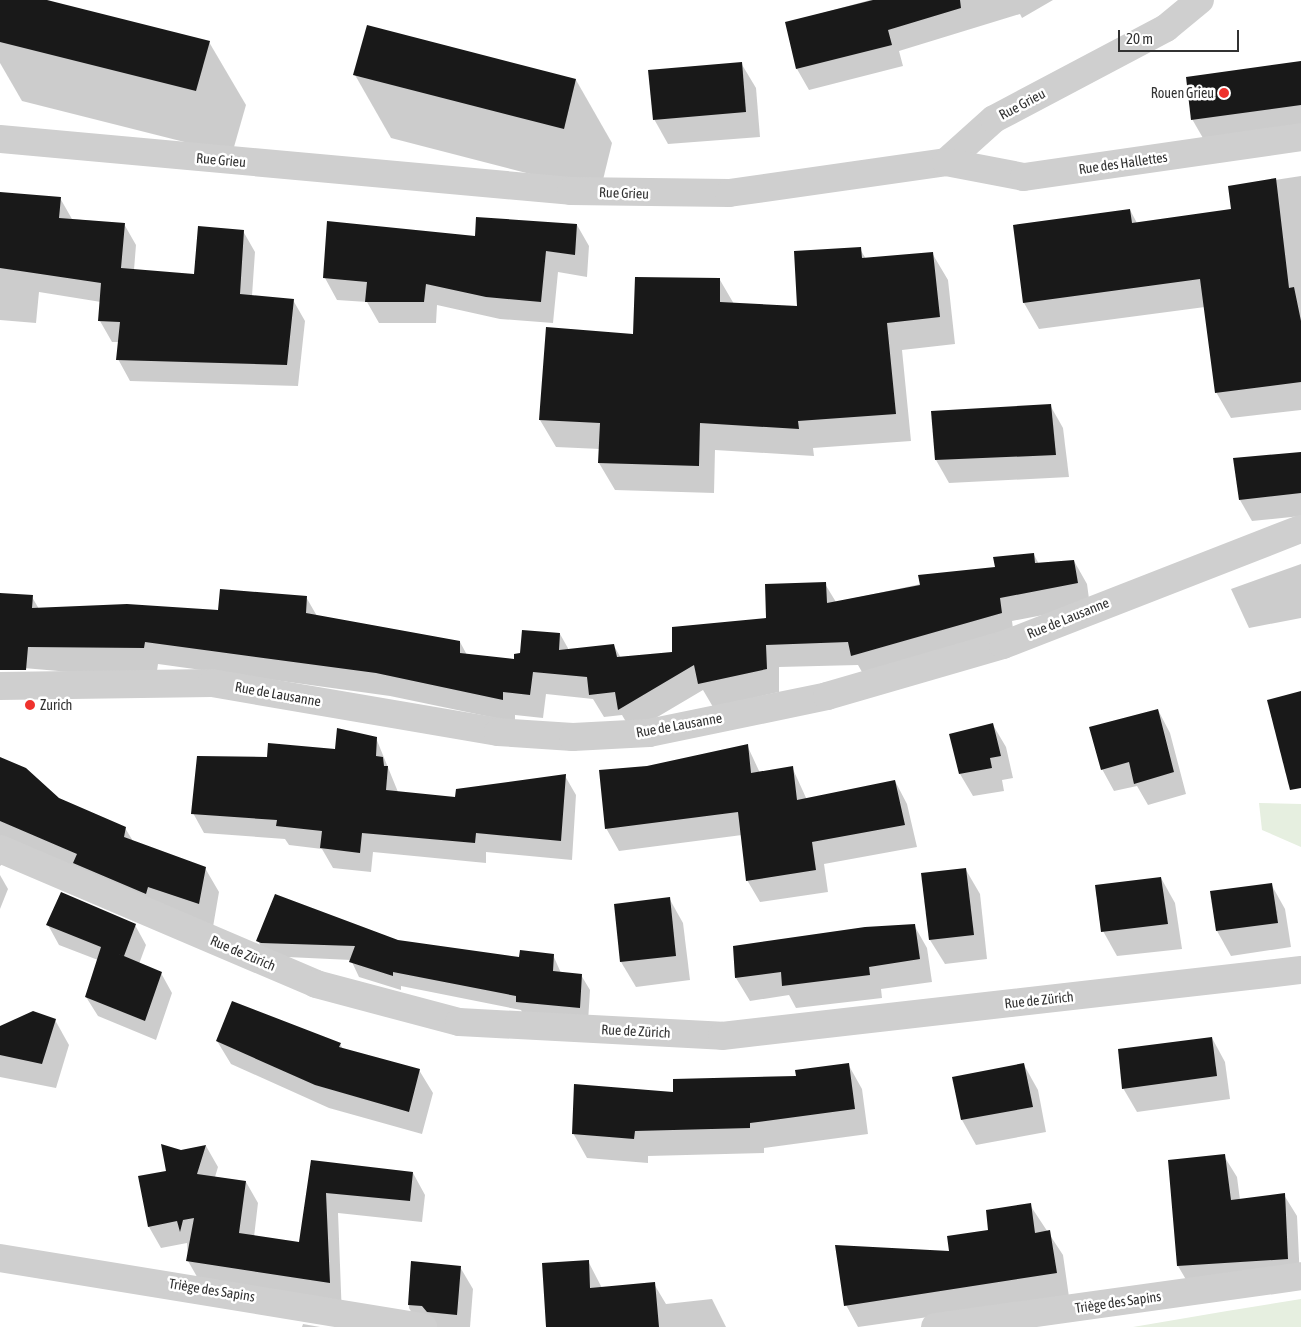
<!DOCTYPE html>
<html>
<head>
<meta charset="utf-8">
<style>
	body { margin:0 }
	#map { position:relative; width:1301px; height:1327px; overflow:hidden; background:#fff; font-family:"Asap Condensed",sans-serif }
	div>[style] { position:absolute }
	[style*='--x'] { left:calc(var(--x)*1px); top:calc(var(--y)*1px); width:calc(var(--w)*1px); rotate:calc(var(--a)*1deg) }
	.green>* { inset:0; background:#e6efe0 }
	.shadow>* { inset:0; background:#0003 }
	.building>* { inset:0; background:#191919 }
	.minor>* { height:28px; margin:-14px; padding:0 14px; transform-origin:14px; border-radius:14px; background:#cfcfcf }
	.dots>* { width:14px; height:14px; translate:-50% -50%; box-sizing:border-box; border:2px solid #fff; border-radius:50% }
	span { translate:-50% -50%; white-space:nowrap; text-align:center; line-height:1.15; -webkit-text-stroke:5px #fff; paint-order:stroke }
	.poi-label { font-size:14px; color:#323232 }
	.right { translate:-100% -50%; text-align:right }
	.left { translate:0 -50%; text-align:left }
	.street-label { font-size:14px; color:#323232 }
	.scale { position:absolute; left:1118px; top:30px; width:121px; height:22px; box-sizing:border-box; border:2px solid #323232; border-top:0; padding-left:6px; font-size:15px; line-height:18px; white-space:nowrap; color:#323232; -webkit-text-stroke:4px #fff; paint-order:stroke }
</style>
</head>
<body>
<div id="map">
	<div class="green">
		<i style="clip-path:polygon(1259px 803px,1301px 804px,1301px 847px,1262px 830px)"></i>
		<i style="clip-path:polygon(1301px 1299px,1301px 1327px,1133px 1327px,1227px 1311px)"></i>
	</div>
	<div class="shadow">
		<i style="clip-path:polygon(0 0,42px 0,209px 42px,246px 105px,232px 154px,22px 101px,0 63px)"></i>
		<i style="clip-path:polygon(870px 0,1053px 0,1022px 18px,1020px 14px,899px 51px,903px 66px,809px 90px,797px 69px,786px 23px)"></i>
		<i style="clip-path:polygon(741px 63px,756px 88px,760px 137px,668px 144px,654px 119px)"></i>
		<i style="clip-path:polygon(1301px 63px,1301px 140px,1211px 152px,1192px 119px)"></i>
		<i style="clip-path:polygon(355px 75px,576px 80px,612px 143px,600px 192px,391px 138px)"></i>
		<i style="clip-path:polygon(1301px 176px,1301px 410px,1231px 418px,1216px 392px,1205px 307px,1039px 329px,1024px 303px,1014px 226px,1130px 210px,1137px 223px,1233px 210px,1229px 187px)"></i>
		<i style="clip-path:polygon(0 193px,60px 198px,72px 219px,124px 224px,136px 245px,134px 270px,195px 276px,243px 231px,255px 252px,252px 296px,293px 300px,305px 321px,298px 386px,130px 381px,118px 359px,119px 342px,112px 342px,100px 321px,101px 302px,39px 292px,36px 323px,0 320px)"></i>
		<i style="clip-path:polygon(577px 225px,589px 246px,587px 277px,558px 272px,553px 323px,500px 319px,437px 305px,436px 323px,379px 323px,367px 302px,337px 300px,325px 278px,476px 237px)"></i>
		<i style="clip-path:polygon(860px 249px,866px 259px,932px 253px,948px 280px,955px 344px,902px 350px,911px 441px,813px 448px,814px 456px,715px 450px,714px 493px,615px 490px,599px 463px,600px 449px,556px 447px,540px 420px,634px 335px,720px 280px,734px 304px,798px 307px)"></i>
		<i style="clip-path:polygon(1050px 405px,1063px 428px,1069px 477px,949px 483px,936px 460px)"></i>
		<i style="clip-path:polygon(1301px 454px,1301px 516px,1252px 521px,1240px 500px)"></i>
		<i style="clip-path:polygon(1034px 555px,1039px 564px,1074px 561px,1087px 584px,1090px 606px,1012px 621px,1014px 636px,866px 679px,858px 665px,779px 667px,779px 692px,713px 707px,703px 690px,632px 732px,622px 715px,604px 717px,593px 699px,546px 694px,543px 718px,515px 715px,515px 722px,390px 696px,158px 664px,157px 671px,70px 672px,0 666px,0 594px,32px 597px,39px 609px,220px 611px,306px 597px,317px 616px,460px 642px,467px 655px,515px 660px,560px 634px,569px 650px,614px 646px,621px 658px,674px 654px,767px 619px,825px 584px,836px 602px,996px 568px)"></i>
		<i style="clip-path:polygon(1301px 564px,1301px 618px,1249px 628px,1231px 589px)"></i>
		<i style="clip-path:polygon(1158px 710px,1170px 733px,1186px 794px,1148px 805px,1137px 786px,1114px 791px,1102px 769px)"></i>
		<i style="clip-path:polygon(993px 725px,1006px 747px,1013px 778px,1002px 780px,1004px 791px,973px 796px,960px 774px)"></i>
		<i style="clip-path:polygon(376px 738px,398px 792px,457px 798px,565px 776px,576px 795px,572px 860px,486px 852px,486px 863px,373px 852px,371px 872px,333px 868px,322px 849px,289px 845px,285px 839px,204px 833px,193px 813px,268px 759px,337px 750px)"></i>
		<i style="clip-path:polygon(747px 745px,760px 773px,792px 767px,807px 800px,895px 781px,907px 804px,917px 847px,824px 864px,828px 892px,760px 902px,747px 880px,742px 835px,619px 851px,606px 828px,647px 768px)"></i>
		<i style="clip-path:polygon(0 760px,58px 799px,125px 828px,133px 841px,205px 868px,219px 892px,213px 927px,12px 857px,0 866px)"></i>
		<i style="clip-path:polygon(966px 870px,980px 894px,987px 959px,945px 964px,930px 940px)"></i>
		<i style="clip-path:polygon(0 875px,8px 889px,0 909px)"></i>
		<i style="clip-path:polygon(1161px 878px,1175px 903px,1182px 949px,1117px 956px,1103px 931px)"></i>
		<i style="clip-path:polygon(1271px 884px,1285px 909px,1291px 947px,1231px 956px,1217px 931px)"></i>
		<i style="clip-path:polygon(669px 898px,683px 923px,690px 980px,636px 987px,621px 962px,615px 905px)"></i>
		<i style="clip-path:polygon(48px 925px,135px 925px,146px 945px,139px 964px,161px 973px,172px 993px,156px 1040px,98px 1016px,86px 997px,98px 960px,59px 945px)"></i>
		<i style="clip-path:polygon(914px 925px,927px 948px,932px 982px,881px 989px,882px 998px,796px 1008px,789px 995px,750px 1001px,736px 978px,735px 947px)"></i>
		<i style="clip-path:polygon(258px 941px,398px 941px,520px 959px,553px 955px,561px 973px,581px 975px,590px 990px,588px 1022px,525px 1017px,521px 1010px,401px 986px,401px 990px,359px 977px,351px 960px,266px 956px)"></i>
		<i style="clip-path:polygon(55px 1020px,69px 1045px,56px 1088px,0 1077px,0 1027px)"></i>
		<i style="clip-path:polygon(1212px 1038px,1225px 1062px,1230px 1099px,1137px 1112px,1123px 1088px)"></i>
		<i style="clip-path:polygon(217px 1041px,340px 1044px,343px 1049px,419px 1070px,433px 1093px,422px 1134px,329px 1108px,231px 1064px)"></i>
		<i style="clip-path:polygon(848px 1064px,862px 1089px,868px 1134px,764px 1148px,764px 1153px,648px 1156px,648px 1163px,587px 1158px,573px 1133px,674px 1093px,798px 1077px)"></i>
		<i style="clip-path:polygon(1024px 1065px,1038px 1090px,1046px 1132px,976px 1145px,962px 1120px,953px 1078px)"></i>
		<i style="clip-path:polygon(206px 1146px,218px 1167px,215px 1177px,246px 1182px,258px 1203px,254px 1237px,301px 1243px,312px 1162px,413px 1173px,425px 1195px,422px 1222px,338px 1213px,342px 1317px,200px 1282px,188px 1261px,187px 1243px,161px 1248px,149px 1227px,168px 1172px,181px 1151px)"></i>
		<i style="clip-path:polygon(1224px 1156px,1237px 1177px,1240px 1200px,1284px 1195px,1297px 1216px,1300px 1280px,1191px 1288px,1178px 1266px)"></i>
		<i style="clip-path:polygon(1030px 1205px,1063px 1255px,1069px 1297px,858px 1327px,846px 1305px,951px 1253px)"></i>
		<i style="clip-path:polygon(588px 1261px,602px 1288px,654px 1284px,666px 1304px,712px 1299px,726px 1327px,547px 1327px)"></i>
		<i style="clip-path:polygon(412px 1263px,460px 1267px,473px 1289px,470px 1327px,420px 1327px,409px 1308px)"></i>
		<i style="clip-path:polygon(303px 1324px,320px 1327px,302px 1327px)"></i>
	</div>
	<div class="building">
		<i style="clip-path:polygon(0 0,47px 0,210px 41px,196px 91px,0 42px)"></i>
		<i style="clip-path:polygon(873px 0,960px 0,961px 8px,888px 30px,892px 45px,796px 69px,785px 22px)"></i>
		<i style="clip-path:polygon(367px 25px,576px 79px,564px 129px,353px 75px)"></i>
		<i style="clip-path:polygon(1301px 61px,1301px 105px,1191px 120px,1186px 77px)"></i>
		<i style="clip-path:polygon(742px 62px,746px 112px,653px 120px,648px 70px)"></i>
		<i style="clip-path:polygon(1276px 178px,1289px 288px,1294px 287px,1301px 321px,1301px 382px,1215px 393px,1200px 279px,1023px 303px,1013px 225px,1130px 209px,1132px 223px,1231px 209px,1228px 186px)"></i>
		<i style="clip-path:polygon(0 192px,61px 197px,59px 218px,125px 223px,121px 268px,194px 274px,198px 226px,244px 230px,240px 294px,294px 299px,287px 365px,116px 360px,120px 322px,98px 321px,101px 283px,0 268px)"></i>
		<i style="clip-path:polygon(476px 217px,577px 224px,575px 255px,546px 251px,541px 302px,486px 297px,426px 284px,424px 302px,365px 302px,367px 282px,323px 278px,327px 221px,475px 236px)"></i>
		<i style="clip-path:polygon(861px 247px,862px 258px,933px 252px,940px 317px,887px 323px,896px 414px,798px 421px,799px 429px,700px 423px,699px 466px,598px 463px,600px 423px,539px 420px,546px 327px,633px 334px,635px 277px,720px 278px,720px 302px,797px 306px,794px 251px)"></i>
		<i style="clip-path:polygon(1051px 404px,1056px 455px,935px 460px,931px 411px)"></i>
		<i style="clip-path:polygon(1301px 452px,1301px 493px,1239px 500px,1233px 458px)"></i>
		<i style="clip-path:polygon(1034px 553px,1035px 563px,1074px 560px,1078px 583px,1000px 598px,1002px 613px,851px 656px,848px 642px,766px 645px,767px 669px,698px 684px,694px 665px,618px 710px,615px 692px,589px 695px,587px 677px,533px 672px,530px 695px,503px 692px,503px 700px,376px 673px,145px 642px,144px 648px,28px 647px,26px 670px,0 670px,0 593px,33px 595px,32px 608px,127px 604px,218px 610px,220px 589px,307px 596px,306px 613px,460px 641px,460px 653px,514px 659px,514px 654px,520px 653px,522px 630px,560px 633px,559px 650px,614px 644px,617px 657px,672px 652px,672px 627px,766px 618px,765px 584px,826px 582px,827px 603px,920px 585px,918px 575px,995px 567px,993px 557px)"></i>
		<i style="clip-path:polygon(1301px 691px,1301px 788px,1290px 790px,1267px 700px)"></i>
		<i style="clip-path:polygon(1158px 709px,1174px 772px,1134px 784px,1129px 762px,1101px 770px,1089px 727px)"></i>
		<i style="clip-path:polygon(993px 723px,1001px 756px,990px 758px,992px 768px,959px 774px,949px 734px)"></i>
		<i style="clip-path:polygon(337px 728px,377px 737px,376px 756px,383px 757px,384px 766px,388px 766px,386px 790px,455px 797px,456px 789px,566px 774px,561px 841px,476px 833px,475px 843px,362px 833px,360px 853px,320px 848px,322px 831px,276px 826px,277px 820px,191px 814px,197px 756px,267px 757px,268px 743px,335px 749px)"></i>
		<i style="clip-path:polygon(748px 744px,751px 773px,793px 766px,797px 800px,895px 780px,905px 825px,812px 842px,816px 870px,746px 881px,738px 812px,605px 829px,599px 770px,647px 766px)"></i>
		<i style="clip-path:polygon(0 757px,26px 768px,59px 798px,126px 827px,124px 837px,206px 867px,199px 904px,148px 887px,146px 894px,73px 863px,77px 854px,0 821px)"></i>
		<i style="clip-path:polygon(966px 868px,974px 935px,929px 940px,921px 873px)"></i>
		<i style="clip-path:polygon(1161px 877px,1168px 924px,1101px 932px,1095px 885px)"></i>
		<i style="clip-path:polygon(1272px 883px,1278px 923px,1216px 931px,1210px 891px)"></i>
		<i style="clip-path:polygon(61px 892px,136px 924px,124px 956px,112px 951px,162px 972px,145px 1021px,85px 997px,101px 947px,46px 925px)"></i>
		<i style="clip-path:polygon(275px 894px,398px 940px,519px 957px,520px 950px,554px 954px,553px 971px,582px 974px,580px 1008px,516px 1002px,516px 996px,393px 972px,393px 976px,349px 962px,355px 946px,261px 943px,256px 941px)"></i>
		<i style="clip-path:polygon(670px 897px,676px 956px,620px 962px,614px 904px)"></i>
		<i style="clip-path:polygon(915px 924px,920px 959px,869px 967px,870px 975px,782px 986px,781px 972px,735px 978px,733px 946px,865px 927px)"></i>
		<i style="clip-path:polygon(232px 1001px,341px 1043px,339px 1047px,420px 1069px,409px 1112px,315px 1085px,216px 1041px)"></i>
		<i style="clip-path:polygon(33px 1011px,56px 1019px,42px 1064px,0 1055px,0 1026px)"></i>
		<i style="clip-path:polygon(1212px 1037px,1217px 1076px,1122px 1089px,1118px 1049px)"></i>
		<i style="clip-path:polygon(849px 1063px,855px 1109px,750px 1123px,750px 1128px,635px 1131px,634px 1139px,572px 1134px,574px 1084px,673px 1092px,673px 1079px,796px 1076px,795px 1070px)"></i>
		<i style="clip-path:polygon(1024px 1063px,1033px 1107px,961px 1120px,952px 1077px)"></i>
		<i style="clip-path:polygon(161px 1144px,181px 1150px,206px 1145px,197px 1174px,246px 1181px,239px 1233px,299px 1242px,311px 1160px,413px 1172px,410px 1201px,326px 1193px,330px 1283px,186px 1261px,194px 1218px,183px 1220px,180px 1232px,177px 1221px,148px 1227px,138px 1176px,166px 1171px)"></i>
		<i style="clip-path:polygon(1225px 1154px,1231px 1200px,1285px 1193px,1288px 1259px,1177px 1266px,1168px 1160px)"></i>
		<i style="clip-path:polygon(1031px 1203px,1035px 1233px,1050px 1230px,1057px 1273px,844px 1306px,835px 1245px,949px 1251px,947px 1236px,988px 1230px,986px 1210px)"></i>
		<i style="clip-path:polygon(589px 1260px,590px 1288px,655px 1282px,659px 1327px,546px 1327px,542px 1263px)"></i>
		<i style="clip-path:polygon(411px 1261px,461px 1266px,457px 1315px,427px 1312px,422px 1306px,408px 1305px)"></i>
	</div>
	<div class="minor">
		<i style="--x:0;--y:139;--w:573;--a:5.2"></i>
		<i style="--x:571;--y:191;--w:158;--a:0.7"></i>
		<i style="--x:729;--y:193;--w:219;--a:-8.1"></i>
		<i style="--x:946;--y:162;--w:64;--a:-41.9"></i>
		<i style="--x:994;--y:119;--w:195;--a:-27.9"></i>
		<i style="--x:1166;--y:28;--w:44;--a:-39.5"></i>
		<i style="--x:946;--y:162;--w:79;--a:10.9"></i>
		<i style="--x:1024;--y:177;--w:280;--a:-8.2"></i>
		<i style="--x:0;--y:686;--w:212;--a:-0.8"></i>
		<i style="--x:212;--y:683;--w:290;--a:9.7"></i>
		<i style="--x:498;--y:732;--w:75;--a:3.8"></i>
		<i style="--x:573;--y:737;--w:76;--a:-3"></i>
		<i style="--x:649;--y:733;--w:182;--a:-11.7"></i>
		<i style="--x:827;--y:696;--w:183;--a:-16.2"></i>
		<i style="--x:1003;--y:645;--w:320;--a:-21.3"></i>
		<i style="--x:0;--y:849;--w:344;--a:23.1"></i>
		<i style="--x:316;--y:984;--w:148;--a:14.9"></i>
		<i style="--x:459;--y:1022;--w:263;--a:3"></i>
		<i style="--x:722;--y:1036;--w:583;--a:-6.5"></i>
		<i style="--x:0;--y:1258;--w:429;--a:9.3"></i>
		<i style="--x:935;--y:1327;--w:370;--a:-7.9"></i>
	</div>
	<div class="dots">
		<i style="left:1224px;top:93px;background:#ef322d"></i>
		<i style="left:30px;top:705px;background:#ef322d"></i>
	</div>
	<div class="poi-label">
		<span class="right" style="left:1214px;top:93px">Rouen Grieu</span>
		<span class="left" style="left:40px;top:705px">Zurich</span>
	</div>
	<div class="street-label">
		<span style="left:1022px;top:104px;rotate:-28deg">Rue Grieu</span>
		<span style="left:221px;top:160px;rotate:5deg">Rue Grieu</span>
		<span style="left:1123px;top:163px;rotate:-8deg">Rue des Hallettes</span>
		<span style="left:624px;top:193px;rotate:2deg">Rue Grieu</span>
		<span style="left:1068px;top:618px;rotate:-22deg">Rue de Lausanne</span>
		<span style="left:278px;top:694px;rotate:10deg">Rue de Lausanne</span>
		<span style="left:679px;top:725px;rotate:-10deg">Rue de Lausanne</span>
		<span style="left:243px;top:953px;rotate:23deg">Rue de Zürich</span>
		<span style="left:1039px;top:1000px;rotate:-6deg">Rue de Zürich</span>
		<span style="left:636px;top:1031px;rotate:3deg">Rue de Zürich</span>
		<span style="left:212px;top:1290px;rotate:9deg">Triège des Sapins</span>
		<span style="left:1118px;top:1302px;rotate:-8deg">Triège des Sapins</span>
	</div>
	<div class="scale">20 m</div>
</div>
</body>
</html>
